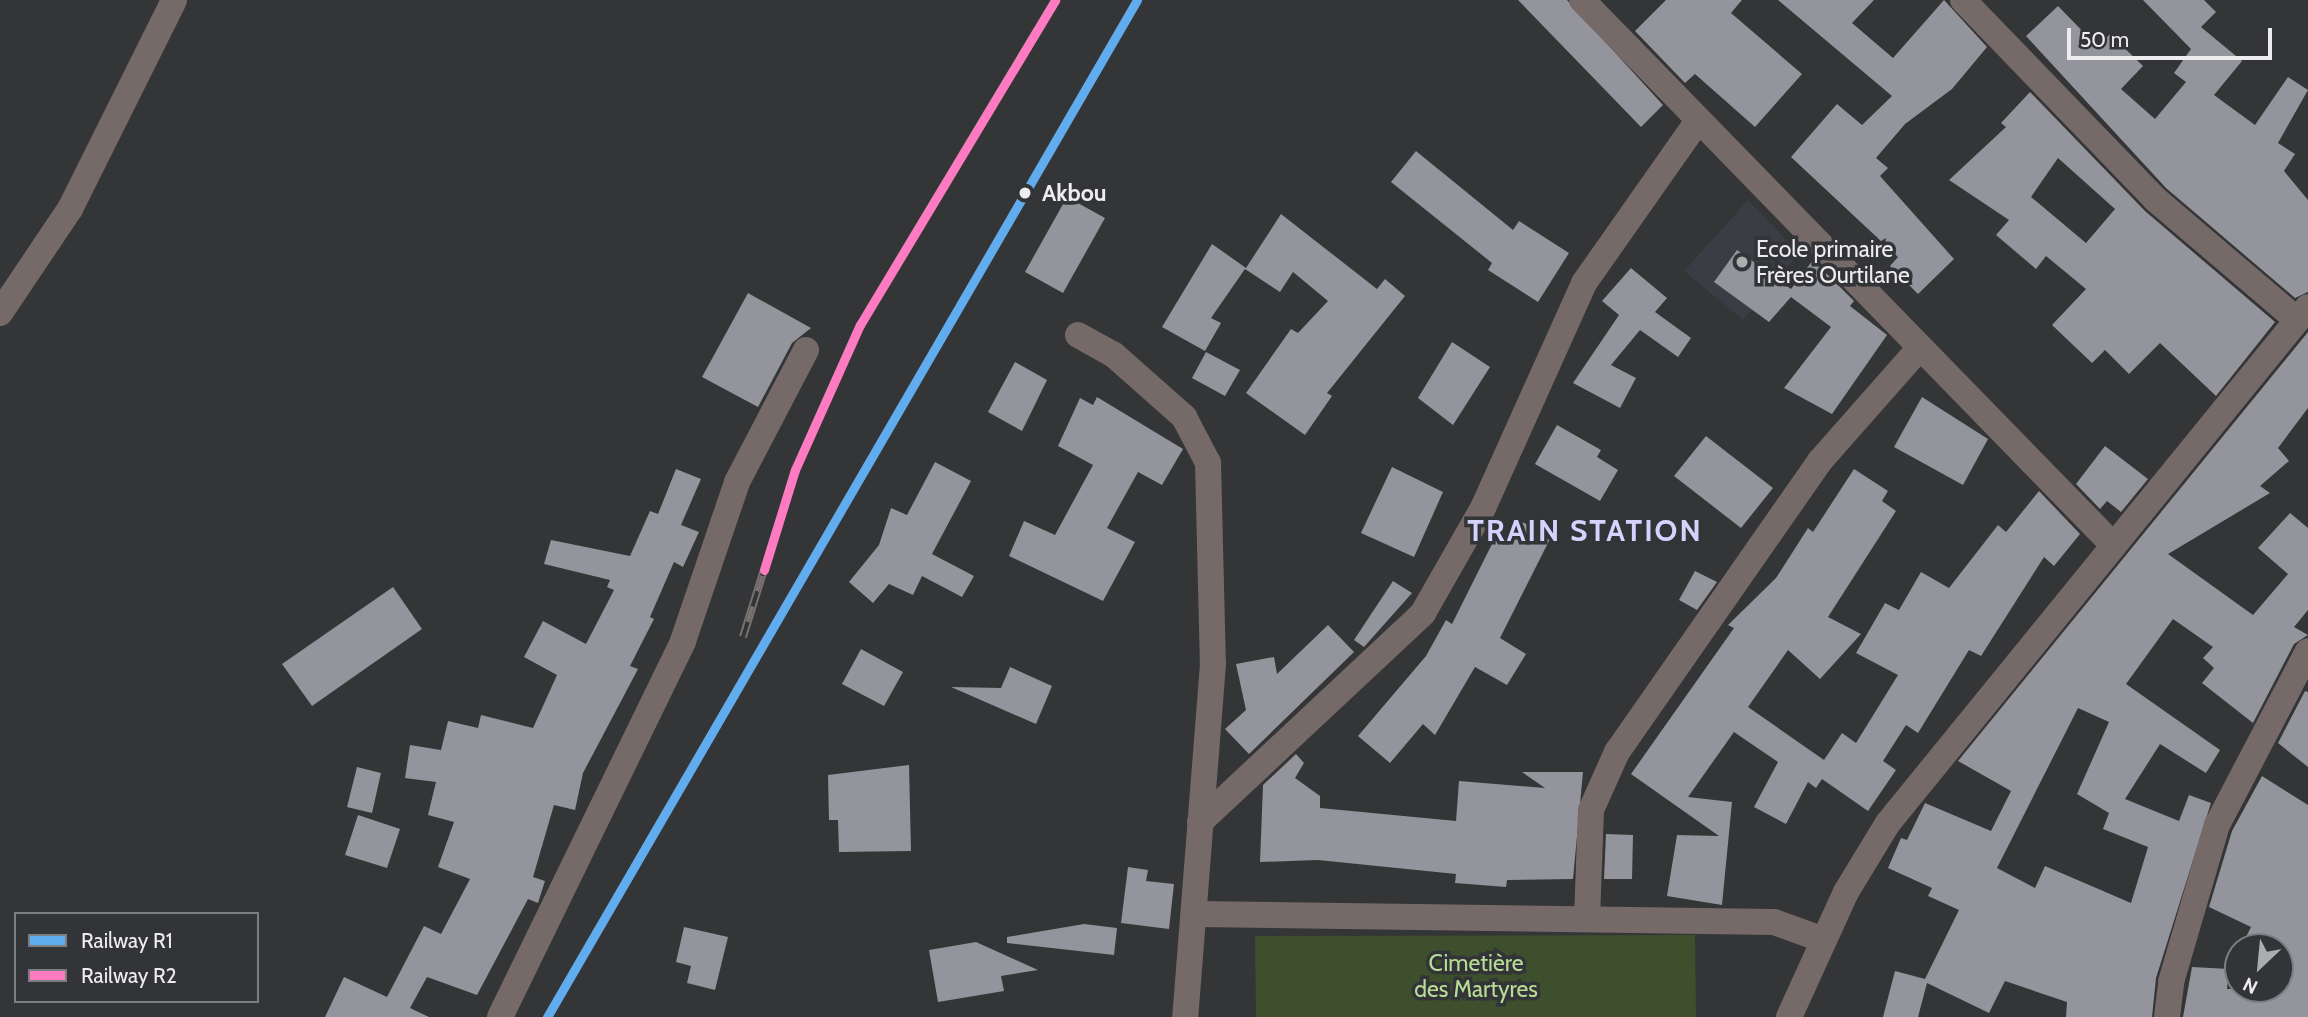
<!DOCTYPE html>
<html>
<head>
<meta charset="utf-8">
<style>
	body { margin:0 }
	#map { position:relative; width:2308px; height:1017px; overflow:hidden; background:#343536; font-family:Cabin,sans-serif }
	div>[style] { position:absolute }
	[style*='--x'] { left:calc(var(--x)*1px); top:calc(var(--y)*1px); width:calc(var(--w)*1px); rotate:calc(var(--a)*1deg) }
	.built>* { inset:0; background:#3b3c44 }
	.green>* { inset:0; background:#3e4f2e }
	.building>* { inset:0; background:#93949c }
	.street>* { height:26px; margin:-13px; padding:0 13px; transform-origin:13px; border-radius:13px; background:#756a67 }
	.rail>* { height:8px; margin-top:-4px; transform-origin:0; background:repeating-linear-gradient(90deg,#333437 0 16px,#777170 0 32px); box-sizing:border-box; border-block:2px solid #777170 }
	.rail-1>* { height:9px; margin:-4.5px; padding:0 4.5px; transform-origin:4.5px; border-radius:4.5px; background:#60acee }
	.rail-2>* { height:9px; margin:-4.5px; padding:0 4.5px; transform-origin:4.5px; border-radius:4.5px; background:#fe7ac1 }
	.dots>* { width:19px; height:19px; translate:-50% -50%; box-sizing:border-box; border:4px solid #333437; border-radius:50% }
	span { translate:-50% -50%; white-space:nowrap; text-align:center; line-height:1.15; -webkit-text-stroke:7px #333437; paint-order:stroke }
	.stop-label { font-size:23px; color:#ededef; font-weight:700 }
	.left { translate:0 -50%; text-align:left }
	.poi-label { font-size:23px; color:#ededef }
	.park-label { font-size:23px; color:#b7dc96 }
	.district-label { font-size:30px; color:#d5d2fd; font-weight:700; letter-spacing:2px }
	.legend { position:absolute; left:14px; top:912px; width:245px; height:91px; box-sizing:border-box; background:#333437; border:2px solid #7d7e81; margin:0; padding:9px 12px; list-style:none; font-size:21px; color:#ededef }
	.legend li { display:flex; align-items:center; gap:14px; height:35px }
	.legend b { width:35px; border:2px solid #7d7e81 }
	.north { position:absolute; left:2224px; top:933px; width:70px; height:70px; box-sizing:border-box; background:#333437; border:2px solid #7d7e81; border-radius:50%; rotate:206deg; font-size:19px; font-weight:700; line-height:28px; text-align:center; color:#ededef }
	.north::after { content:''; display:block; margin:auto; width:24px; height:32px; background:#acadae; clip-path:polygon(50% 0,100% 100%,50% 72%,0 100%) }
	.scale { position:absolute; left:2067px; top:28px; width:205px; height:32px; box-sizing:border-box; border:4px solid #ededef; border-top:0; padding-left:9px; font-size:21px; line-height:24px; white-space:nowrap; color:#ededef; -webkit-text-stroke:5px #333437; paint-order:stroke }
</style>
</head>
<body>
<div id="map">
	<div class="built">
		<i style="clip-path:polygon(1748px 200px,1799px 253px,1743px 320px,1684px 271px)"></i>
	</div>
	<div class="green">
		<i style="clip-path:polygon(1695px 935px,1696px 1017px,1256px 1017px,1255px 936px)"></i>
	</div>
	<div class="building">
		<i style="clip-path:polygon(1518px 0,1567px 0,1663px 105px,1641px 127px)"></i>
		<i style="clip-path:polygon(1666px 0,1742px 0,1731px 13px,1802px 74px,1755px 127px,1695px 74px,1685px 83px,1635px 31px)"></i>
		<i style="clip-path:polygon(1778px 0,1874px 0,1852px 23px,1893px 58px,1944px 0,1987px 47px,1952px 89px,1905px 124px,1876px 158px,1888px 168px,1880px 176px,1954px 259px,1918px 294px,1890px 266px,1898px 257px,1791px 157px,1837px 104px,1862px 125px,1892px 96px)"></i>
		<i style="clip-path:polygon(2143px 0,2204px 0,2216px 12px,2201px 27px,2242px 61px,2214px 95px,2255px 125px,2288px 77px,2308px 90px,2278px 143px,2295px 154px,2284px 171px,2308px 200px,2308px 292px,2295px 298px,2166px 188px,2026px 36px,2058px 6px,2098px 47px,2110px 34px,2143px 66px,2121px 89px,2155px 119px,2186px 82px,2174px 73px,2191px 49px)"></i>
		<i style="clip-path:polygon(evenodd,2030px 92px,2145px 211px,2275px 322px,2216px 396px,2160px 343px,2129px 374px,2105px 350px,2092px 363px,2052px 325px,2086px 289px,2046px 256px,2036px 269px,1996px 235px,2009px 220px,1949px 180px,2006px 127px,2001px 123px,2030px 92px,2058px 158px,2115px 209px,2086px 243px,2031px 197px,2058px 158px)"></i>
		<i style="clip-path:polygon(1416px 151px,1513px 230px,1519px 221px,1569px 253px,1538px 302px,1488px 270px,1492px 263px,1391px 182px)"></i>
		<i style="clip-path:polygon(1067px 197px,1105px 218px,1063px 293px,1025px 272px)"></i>
		<i style="clip-path:polygon(1281px 214px,1377px 289px,1385px 279px,1405px 296px,1327px 393px,1332px 396px,1305px 435px,1246px 393px,1291px 329px,1298px 333px,1328px 301px,1293px 272px,1280px 292px,1245px 269px,1211px 318px,1221px 323px,1205px 351px,1162px 327px,1212px 244px,1246px 268px)"></i>
		<i style="clip-path:polygon(1737px 250px,1791px 289px,1813px 260px,1854px 301px,1850px 306px,1887px 335px,1832px 414px,1784px 388px,1831px 327px,1791px 297px,1769px 322px,1714px 282px)"></i>
		<i style="clip-path:polygon(1631px 268px,1667px 298px,1655px 312px,1691px 338px,1678px 357px,1640px 330px,1611px 365px,1636px 378px,1620px 408px,1573px 383px,1619px 315px,1602px 301px)"></i>
		<i style="clip-path:polygon(748px 293px,811px 328px,792px 343px,758px 407px,702px 377px)"></i>
		<i style="clip-path:polygon(evenodd,2308px 332px,2308px 408px,2278px 448px,2289px 461px,2260px 486px,2270px 493px,2168px 554px,2253px 615px,2288px 574px,2258px 548px,2290px 513px,2308px 528px,2308px 610px,2294px 627px,2308px 635px,2294px 644px,2253px 723px,2202px 683px,2214px 668px,2203px 658px,2213px 647px,2173px 619px,2126px 684px,2220px 750px,2206px 773px,2160px 744px,2125px 799px,2179px 821px,2189px 795px,2211px 803px,2156px 978px,2152px 1017px,2066px 1017px,2067px 1002px,2005px 981px,1989px 1013px,1927px 983px,1918px 1017px,1883px 1017px,1895px 971px,1925px 979px,1959px 910px,1928px 896px,1932px 888px,1888px 868px,1901px 838px,1907px 840px,1925px 803px,1991px 831px,2011px 791px,1958px 761px,2308px 332px,2078px 708px,2109px 722px,2077px 794px,2109px 813px,2103px 829px,2148px 847px,2131px 903px,2045px 866px,2035px 888px,1997px 868px,2078px 708px)"></i>
		<i style="clip-path:polygon(1452px 342px,1490px 367px,1453px 425px,1418px 398px)"></i>
		<i style="clip-path:polygon(1206px 352px,1240px 370px,1225px 396px,1192px 378px)"></i>
		<i style="clip-path:polygon(1015px 362px,1047px 380px,1022px 431px,988px 412px)"></i>
		<i style="clip-path:polygon(1097px 397px,1183px 449px,1162px 485px,1138px 472px,1107px 528px,1135px 542px,1103px 601px,1009px 556px,1024px 521px,1055px 535px,1093px 465px,1058px 446px,1080px 398px,1093px 405px)"></i>
		<i style="clip-path:polygon(1922px 397px,1988px 439px,1963px 485px,1894px 447px)"></i>
		<i style="clip-path:polygon(1557px 425px,1601px 450px,1597px 457px,1618px 470px,1600px 501px,1535px 464px)"></i>
		<i style="clip-path:polygon(1706px 436px,1773px 488px,1741px 528px,1674px 476px)"></i>
		<i style="clip-path:polygon(2105px 446px,2148px 479px,2121px 512px,2107px 501px,2100px 509px,2076px 484px)"></i>
		<i style="clip-path:polygon(935px 462px,971px 481px,932px 554px,974px 576px,962px 597px,922px 576px,913px 595px,889px 584px,873px 603px,849px 582px,879px 545px,891px 508px,907px 515px)"></i>
		<i style="clip-path:polygon(1392px 467px,1443px 492px,1414px 557px,1361px 533px)"></i>
		<i style="clip-path:polygon(676px 469px,701px 479px,681px 525px,699px 532px,683px 567px,674px 562px,650px 617px,654px 619px,630px 666px,638px 669px,583px 773px,575px 810px,554px 805px,533px 877px,545px 881px,538px 903px,528px 899px,477px 995px,427px 977px,410px 1008px,429px 1017px,325px 1017px,344px 977px,387px 997px,424px 926px,441px 934px,470px 879px,438px 867px,454px 822px,428px 815px,436px 782px,405px 778px,410px 745px,441px 750px,448px 721px,478px 728px,481px 715px,533px 728px,557px 675px,524px 657px,543px 621px,586px 644px,614px 590px,607px 587px,610px 580px,544px 564px,551px 540px,630px 556px,650px 511px,658px 514px)"></i>
		<i style="clip-path:polygon(1854px 469px,1888px 491px,1882px 501px,1896px 511px,1828px 617px,1861px 634px,1820px 679px,1788px 650px,1748px 707px,1824px 760px,1842px 733px,1856px 743px,1898px 675px,1856px 653px,1885px 603px,1899px 610px,1921px 572px,1949px 588px,1998px 525px,2006px 532px,2039px 491px,2080px 534px,2054px 566px,2044px 557px,1981px 656px,1969px 650px,1918px 733px,1906px 725px,1883px 761px,1896px 770px,1868px 811px,1822px 779px,1816px 788px,1808px 782px,1786px 824px,1754px 807px,1778px 762px,1734px 732px,1688px 797px,1732px 802px,1722px 905px,1667px 896px,1677px 835px,1719px 836px,1631px 774px,1734px 628px,1728px 625px,1776px 578px,1808px 528px,1813px 532px)"></i>
		<i style="clip-path:polygon(1515px 519px,1552px 535px,1500px 638px,1526px 654px,1507px 685px,1475px 667px,1435px 735px,1423px 724px,1390px 763px,1358px 736px,1426px 656px,1446px 620px,1452px 624px,1494px 540px,1503px 544px)"></i>
		<i style="clip-path:polygon(1695px 571px,1717px 582px,1697px 610px,1679px 600px)"></i>
		<i style="clip-path:polygon(1393px 581px,1412px 593px,1364px 647px,1354px 640px)"></i>
		<i style="clip-path:polygon(393px 587px,422px 629px,312px 706px,282px 664px)"></i>
		<i style="clip-path:polygon(1328px 625px,1354px 652px,1249px 754px,1225px 729px,1246px 710px,1236px 664px,1274px 657px,1277px 674px)"></i>
		<i style="clip-path:polygon(861px 649px,903px 672px,884px 706px,842px 684px)"></i>
		<i style="clip-path:polygon(1010px 667px,1052px 686px,1036px 724px,951px 687px,1001px 688px)"></i>
		<i style="clip-path:polygon(2305px 691px,2308px 692px,2308px 767px,2278px 743px)"></i>
		<i style="clip-path:polygon(1296px 754px,1304px 763px,1295px 778px,1320px 796px,1320px 808px,1456px 821px,1459px 781px,1545px 788px,1522px 772px,1583px 772px,1573px 879px,1507px 880px,1506px 887px,1455px 883px,1456px 874px,1318px 860px,1260px 862px,1263px 785px)"></i>
		<i style="clip-path:polygon(909px 765px,911px 851px,839px 852px,838px 820px,829px 820px,828px 775px)"></i>
		<i style="clip-path:polygon(357px 767px,381px 773px,372px 813px,347px 807px)"></i>
		<i style="clip-path:polygon(2262px 776px,2308px 805px,2308px 1017px,2183px 1017px,2192px 967px,2229px 969px,2227px 989px,2280px 989px,2280px 947px,2241px 947px,2251px 927px,2209px 907px,2232px 831px)"></i>
		<i style="clip-path:polygon(358px 815px,400px 829px,387px 868px,345px 855px)"></i>
		<i style="clip-path:polygon(1606px 834px,1633px 835px,1632px 879px,1604px 879px)"></i>
		<i style="clip-path:polygon(1128px 867px,1148px 870px,1146px 881px,1174px 884px,1169px 929px,1121px 923px)"></i>
		<i style="clip-path:polygon(1084px 924px,1117px 928px,1114px 955px,1007px 943px,1007px 937px)"></i>
		<i style="clip-path:polygon(684px 927px,728px 937px,715px 990px,687px 983px,691px 966px,676px 962px)"></i>
		<i style="clip-path:polygon(976px 942px,1038px 970px,1001px 976px,1004px 991px,938px 1002px,929px 950px)"></i>
	</div>
	<div class="street">
		<i style="--x:1582;--y:0;--w:762;--a:45.74"></i>
		<i style="--x:1963;--y:0;--w:277;--a:46"></i>
		<i style="--x:2155;--y:199;--w:187;--a:40.4"></i>
		<i style="--x:0;--y:313;--w:125;--a:-56.1"></i>
		<i style="--x:70;--y:209;--w:233;--a:-63.5"></i>
		<i style="--x:1078;--y:335;--w:41;--a:29.1"></i>
		<i style="--x:1114;--y:355;--w:94;--a:41.5"></i>
		<i style="--x:1184;--y:417;--w:52;--a:62.4"></i>
		<i style="--x:1208;--y:463;--w:201;--a:88.6"></i>
		<i style="--x:1213;--y:664;--w:354;--a:94.5"></i>
		<i style="--x:1200;--y:822;--w:306;--a:-43.1"></i>
		<i style="--x:1423;--y:613;--w:121;--a:-60.3"></i>
		<i style="--x:1483;--y:508;--w:247;--a:-65.8"></i>
		<i style="--x:1584;--y:283;--w:197;--a:-54.9"></i>
		<i style="--x:1197;--y:914;--w:577;--a:0.79"></i>
		<i style="--x:1774;--y:922;--w:53;--a:19.8"></i>
		<i style="--x:1587;--y:919;--w:109;--a:-87.9"></i>
		<i style="--x:1591;--y:810;--w:64;--a:-65.9"></i>
		<i style="--x:1617;--y:752;--w:355;--a:-55.1"></i>
		<i style="--x:1820;--y:461;--w:148;--a:-48.6"></i>
		<i style="--x:500;--y:1017;--w:418;--a:-64"></i>
		<i style="--x:683;--y:641;--w:168;--a:-71.2"></i>
		<i style="--x:737;--y:482;--w:149;--a:-62.4"></i>
		<i style="--x:1789;--y:1017;--w:137;--a:-65.5"></i>
		<i style="--x:1846;--y:892;--w:81;--a:-58.7"></i>
		<i style="--x:1888;--y:823;--w:665;--a:-50.86"></i>
		<i style="--x:2167;--y:1017;--w:35;--a:-83"></i>
		<i style="--x:2171;--y:982;--w:164;--a:-73.7"></i>
		<i style="--x:2217;--y:825;--w:196;--a:-62.4"></i>
	</div>
	<div class="rail">
		<i style="--x:743;--y:637;--w:175;--a:-72.7"></i>
		<i style="--x:795;--y:470;--w:159;--a:-65.9"></i>
		<i style="--x:860;--y:325;--w:379;--a:-59"></i>
	</div>
	<div class="rail-1">
		<i style="--x:547;--y:1017;--w:1176;--a:-59.88"></i>
	</div>
	<div class="rail-2">
		<i style="--x:764;--y:570;--w:105;--a:-72.8"></i>
		<i style="--x:795;--y:470;--w:159;--a:-65.9"></i>
		<i style="--x:860;--y:325;--w:379;--a:-59"></i>
	</div>
	<div class="dots">
		<i style="left:1025px;top:193px;background:#ededef"></i>
		<i style="left:1742px;top:262px;background:#acadae"></i>
	</div>
	<div class="stop-label">
		<span class="left" style="left:1042px;top:193px">Akbou</span>
	</div>
	<div class="poi-label">
		<span class="left" style="left:1756px;top:262px">Ecole primaire<br>Frères Ourtilane</span>
	</div>
	<div class="park-label">
		<span style="left:1476px;top:976px">Cimetière<br>des Martyres</span>
	</div>
	<div class="district-label">
		<span style="left:1585px;top:531px">TRAIN STATION</span>
	</div>
	<ul class="legend">
	<li><b style="height:9px;background:#60acee"></b>Railway R1</li>
	<li><b style="height:9px;background:#fe7ac1"></b>Railway R2</li>
	</ul>
	<div class="north">N</div>
	<div class="scale">50 m</div>
</div>
</body>
</html>
